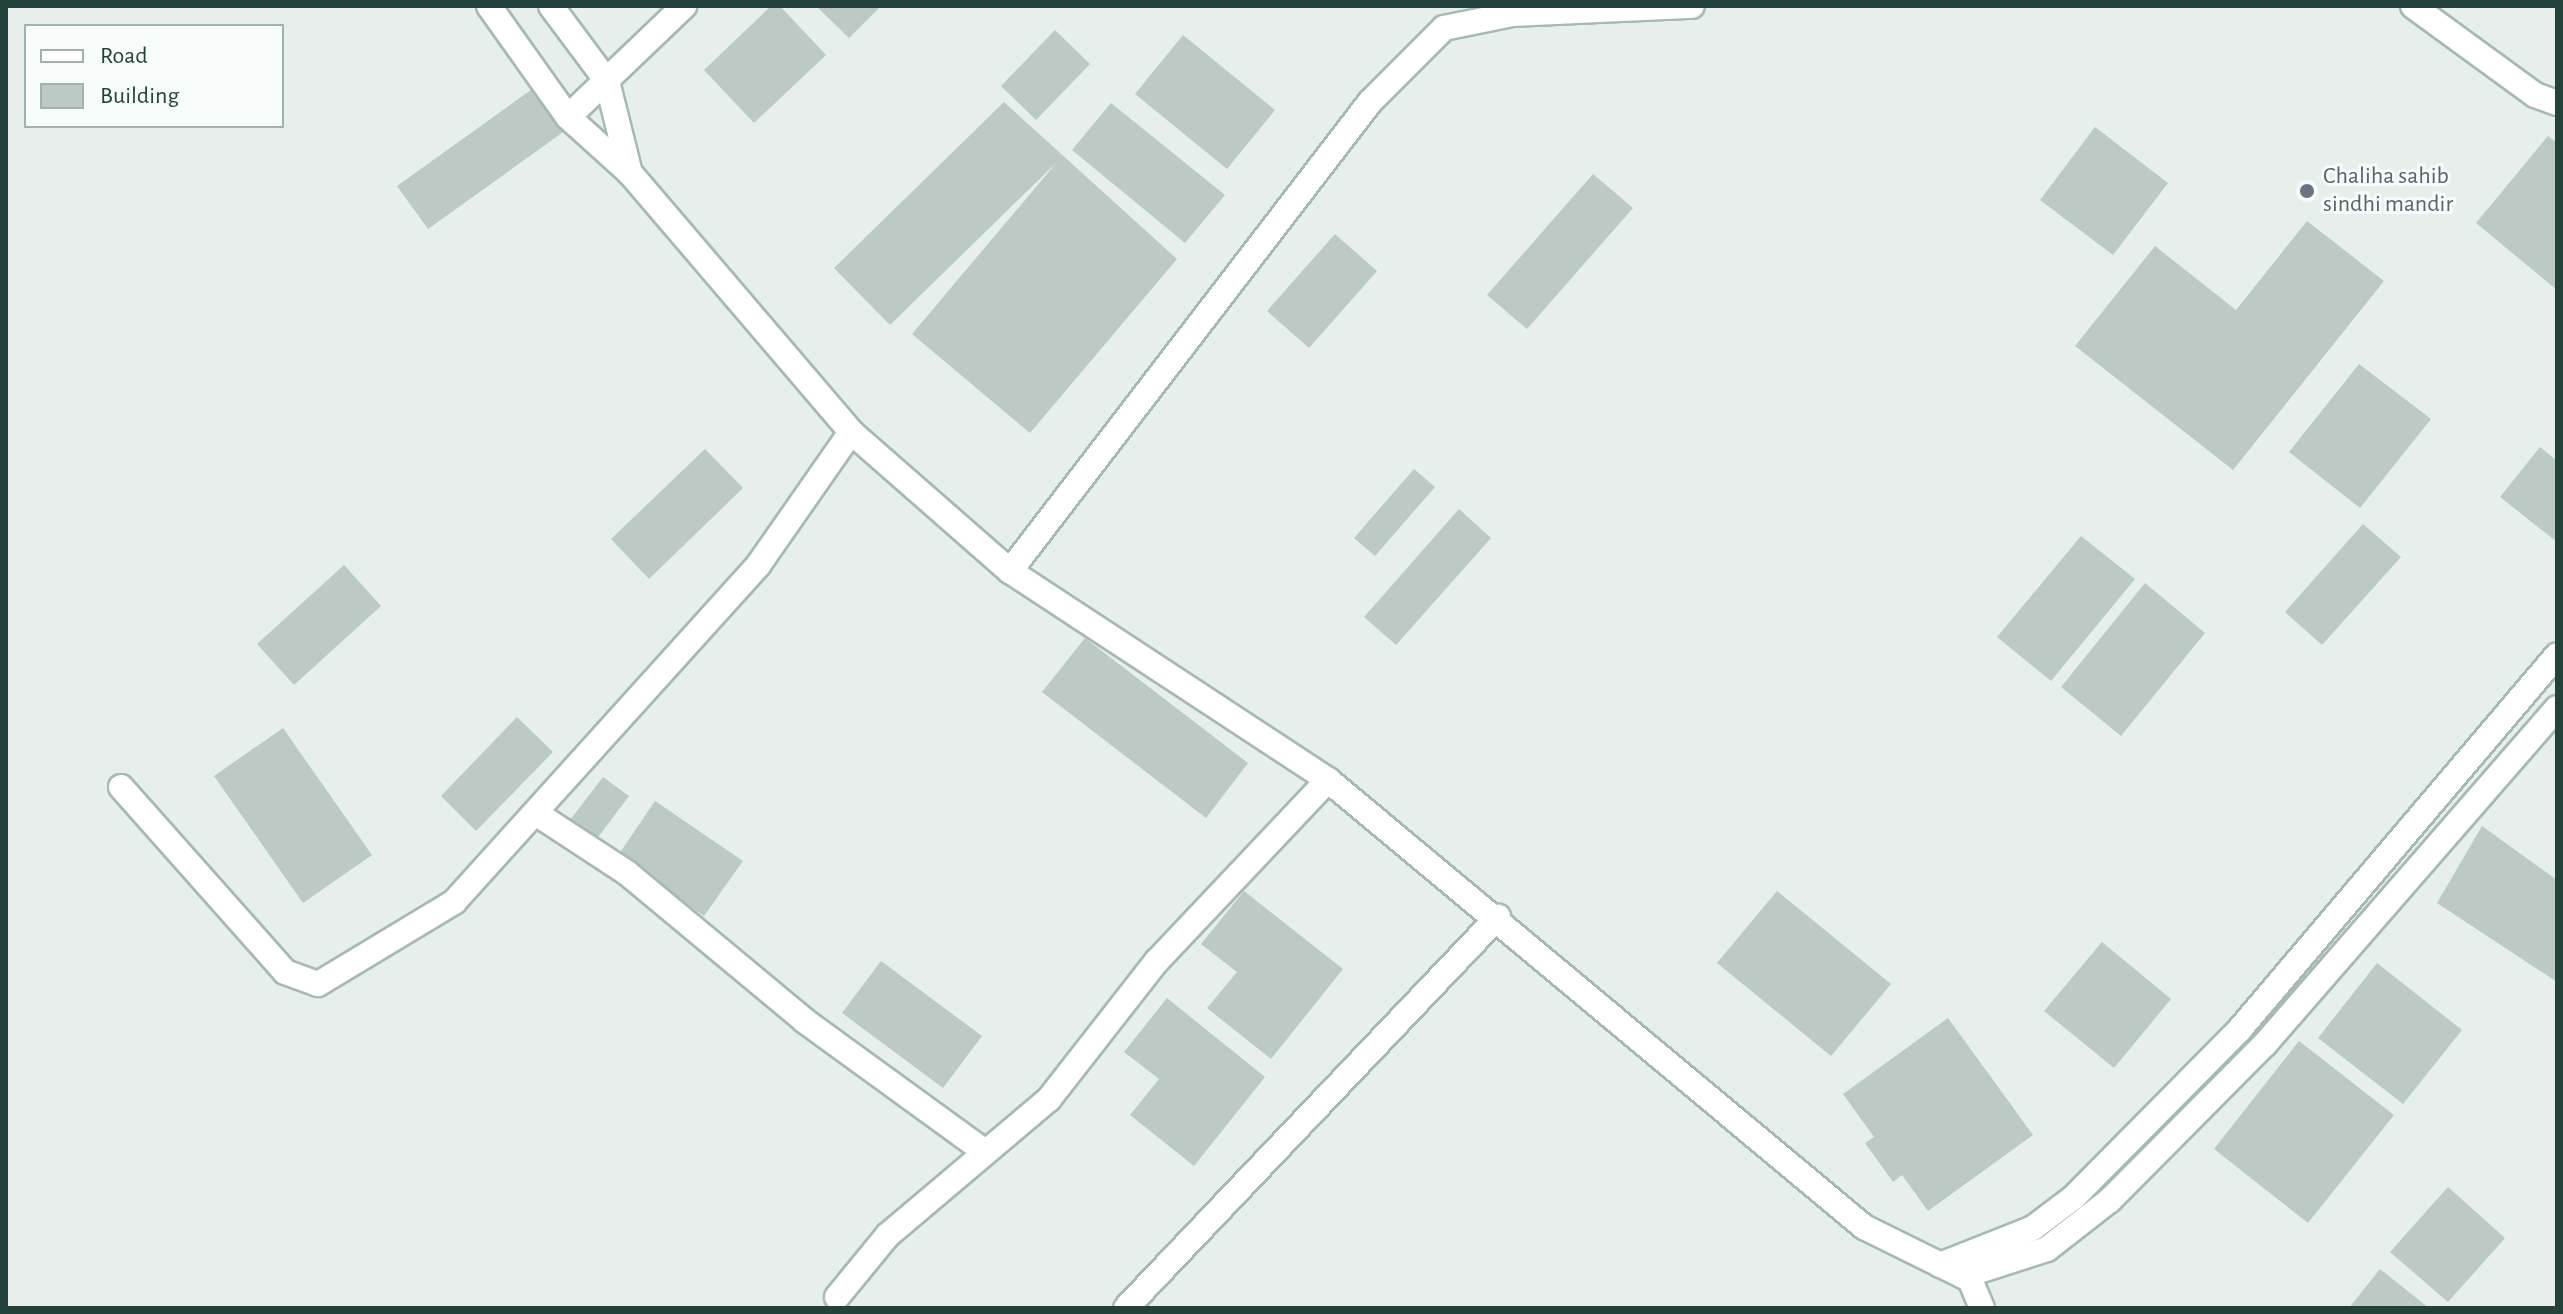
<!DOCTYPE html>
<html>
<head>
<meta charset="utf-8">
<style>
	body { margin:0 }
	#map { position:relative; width:2563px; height:1314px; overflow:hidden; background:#e6efeb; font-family:"Alegreya Sans",sans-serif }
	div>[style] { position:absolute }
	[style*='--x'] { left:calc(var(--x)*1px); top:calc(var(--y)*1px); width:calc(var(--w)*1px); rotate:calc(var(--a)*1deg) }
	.building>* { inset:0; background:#bbcac4 }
	.roads { filter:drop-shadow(2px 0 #a8b8b2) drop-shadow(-2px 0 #a8b8b2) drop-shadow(0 2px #a8b8b2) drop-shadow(0 -2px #a8b8b2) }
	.street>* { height:24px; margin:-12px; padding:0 12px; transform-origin:12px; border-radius:12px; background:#fff }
	.secondary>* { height:24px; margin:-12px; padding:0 12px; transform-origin:12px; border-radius:12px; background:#fff }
	.dots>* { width:22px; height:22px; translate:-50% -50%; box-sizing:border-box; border:4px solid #f7fbf9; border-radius:50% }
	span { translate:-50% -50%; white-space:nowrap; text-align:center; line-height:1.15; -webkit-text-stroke:6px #f7fbf9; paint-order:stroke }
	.worship-label { font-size:24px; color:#5b616d }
	.left { translate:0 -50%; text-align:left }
	.frame { position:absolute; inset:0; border:8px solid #24423a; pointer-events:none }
	.legend { position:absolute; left:24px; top:24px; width:260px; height:104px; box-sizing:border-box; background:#f7fbf9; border:2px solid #a3b1ad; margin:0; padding:10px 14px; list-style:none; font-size:24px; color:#24423a }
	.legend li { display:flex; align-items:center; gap:16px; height:40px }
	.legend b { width:40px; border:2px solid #a3b1ad }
</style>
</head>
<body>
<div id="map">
	<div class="building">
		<i style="clip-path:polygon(771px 6px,780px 6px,826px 55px,754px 123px,704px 70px)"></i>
		<i style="clip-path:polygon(816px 6px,881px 6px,849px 38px)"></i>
		<i style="clip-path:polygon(1055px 30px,1090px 64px,1036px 120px,1001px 86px)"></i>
		<i style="clip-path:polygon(1183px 35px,1275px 110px,1227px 169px,1135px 94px)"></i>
		<i style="clip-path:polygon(535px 87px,566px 130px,428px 229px,397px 186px)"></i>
		<i style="clip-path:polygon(1004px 102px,1177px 259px,1030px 433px,912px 334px,1057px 162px,890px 325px,834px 268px)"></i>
		<i style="clip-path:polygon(1111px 103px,1225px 195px,1185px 243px,1072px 150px)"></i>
		<i style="clip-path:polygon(2095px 127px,2168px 183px,2113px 255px,2040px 200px)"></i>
		<i style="clip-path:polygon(2548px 136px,2557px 143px,2557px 290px,2476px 223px)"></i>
		<i style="clip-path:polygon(1593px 174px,1633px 208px,1527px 329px,1487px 295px)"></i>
		<i style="clip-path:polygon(2307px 221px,2384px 281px,2233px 470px,2075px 346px,2155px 246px,2236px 310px)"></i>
		<i style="clip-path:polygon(1335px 234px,1377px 271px,1309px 348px,1267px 311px)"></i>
		<i style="clip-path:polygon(2359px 364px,2431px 419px,2360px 508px,2289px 452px)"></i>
		<i style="clip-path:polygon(2540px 447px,2557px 461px,2557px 542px,2500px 497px)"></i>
		<i style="clip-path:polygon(705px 449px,743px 488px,649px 579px,611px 539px)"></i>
		<i style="clip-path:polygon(1414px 469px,1435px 487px,1375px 556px,1354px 538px)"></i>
		<i style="clip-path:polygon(1459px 509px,1491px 538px,1396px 645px,1364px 617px)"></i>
		<i style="clip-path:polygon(2363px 524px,2401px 557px,2322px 645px,2285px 612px)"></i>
		<i style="clip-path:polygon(2081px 536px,2135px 579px,2051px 681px,1997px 637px)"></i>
		<i style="clip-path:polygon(344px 565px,381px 606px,294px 685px,257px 644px)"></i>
		<i style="clip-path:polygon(2145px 583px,2205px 633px,2121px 736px,2061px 687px)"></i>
		<i style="clip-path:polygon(1085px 638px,1248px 763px,1206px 818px,1042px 692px)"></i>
		<i style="clip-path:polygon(517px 717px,553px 752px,476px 831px,441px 796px)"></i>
		<i style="clip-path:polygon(283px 728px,372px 855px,303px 903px,214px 776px)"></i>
		<i style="clip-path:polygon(603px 777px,629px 796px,596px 840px,570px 820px)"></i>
		<i style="clip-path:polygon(655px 801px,743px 861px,704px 916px,617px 857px)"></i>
		<i style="clip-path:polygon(2482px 826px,2557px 880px,2557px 982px,2437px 903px)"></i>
		<i style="clip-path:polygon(1244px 891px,1343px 969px,1271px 1059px,1207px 1008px,1237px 972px,1201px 944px)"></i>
		<i style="clip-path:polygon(1777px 891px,1891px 984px,1831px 1056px,1717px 963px)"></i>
		<i style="clip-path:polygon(2102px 942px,2171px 999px,2114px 1068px,2044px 1011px)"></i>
		<i style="clip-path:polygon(881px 961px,982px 1036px,943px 1088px,842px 1013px)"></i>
		<i style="clip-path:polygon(2377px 963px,2462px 1030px,2403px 1104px,2318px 1038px)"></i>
		<i style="clip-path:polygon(1167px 998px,1265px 1077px,1194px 1166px,1130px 1115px,1159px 1079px,1124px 1052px)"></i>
		<i style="clip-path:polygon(1948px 1018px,2033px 1135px,1928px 1211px,1902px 1175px,1893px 1182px,1865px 1143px,1874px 1137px,1843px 1094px)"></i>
		<i style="clip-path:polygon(2299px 1041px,2394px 1115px,2308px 1223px,2214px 1149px)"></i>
		<i style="clip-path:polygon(2448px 1187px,2505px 1238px,2448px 1302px,2390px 1252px)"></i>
		<i style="clip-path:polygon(2380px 1269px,2429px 1308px,2349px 1308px)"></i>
	</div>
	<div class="roads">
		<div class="street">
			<i style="--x:2413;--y:6;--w:151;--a:36.1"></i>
			<i style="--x:2535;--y:95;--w:23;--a:20"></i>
			<i style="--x:568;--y:117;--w:161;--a:-43.7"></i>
			<i style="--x:1010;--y:571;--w:591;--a:-52.49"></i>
			<i style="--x:1370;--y:102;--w:105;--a:-45"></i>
			<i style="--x:1444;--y:28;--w:70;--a:-11.5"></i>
			<i style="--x:1513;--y:14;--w:179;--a:-2.6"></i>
			<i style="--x:121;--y:787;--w:247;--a:48.4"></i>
			<i style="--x:285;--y:972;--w:35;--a:20"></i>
			<i style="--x:318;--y:984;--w:159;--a:-31.1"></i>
			<i style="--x:454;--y:902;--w:455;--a:-47.9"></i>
			<i style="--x:759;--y:564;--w:161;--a:-55.1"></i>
			<i style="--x:537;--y:814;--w:108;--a:33.2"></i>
			<i style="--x:627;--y:873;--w:231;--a:39.7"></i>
			<i style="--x:805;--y:1021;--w:221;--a:36"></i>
			<i style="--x:1961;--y:1258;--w:54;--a:67.2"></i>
			<i style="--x:837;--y:1297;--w:80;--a:-50.6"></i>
			<i style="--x:888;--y:1235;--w:211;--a:-40.2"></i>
			<i style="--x:1049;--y:1099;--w:175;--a:-52"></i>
			<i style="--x:1157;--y:961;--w:249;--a:-46.6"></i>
			<i style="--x:1126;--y:1308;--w:540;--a:-46.43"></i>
		</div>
		<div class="secondary">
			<i style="--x:489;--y:6;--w:136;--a:54.6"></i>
			<i style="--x:568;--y:117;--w:84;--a:42.1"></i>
			<i style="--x:630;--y:173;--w:340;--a:49.5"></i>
			<i style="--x:851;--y:432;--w:211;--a:41.2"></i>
			<i style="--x:1010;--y:571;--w:381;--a:33.3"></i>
			<i style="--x:1328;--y:780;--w:698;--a:39.83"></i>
			<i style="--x:1864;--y:1227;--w:110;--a:26.3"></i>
			<i style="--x:1963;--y:1276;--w:88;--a:-17.8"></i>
			<i style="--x:2047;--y:1249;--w:80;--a:-37.9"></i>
			<i style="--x:2110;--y:1200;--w:220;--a:-45.2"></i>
			<i style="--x:2265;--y:1044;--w:445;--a:-49"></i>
			<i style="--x:551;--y:6;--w:94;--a:53.3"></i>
			<i style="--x:607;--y:81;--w:95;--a:76"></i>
			<i style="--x:1940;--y:1265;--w:100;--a:-21.7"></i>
			<i style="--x:2033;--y:1228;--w:51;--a:-37.1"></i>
			<i style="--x:2074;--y:1197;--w:236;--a:-45.3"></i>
			<i style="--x:2240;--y:1029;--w:490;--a:-49.7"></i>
		</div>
	</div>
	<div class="dots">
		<i style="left:2307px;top:191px;background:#6b7280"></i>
	</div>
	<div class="worship-label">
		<span class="left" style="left:2323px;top:191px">Chaliha sahib<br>sindhi mandir</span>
	</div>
	<div class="frame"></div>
	<ul class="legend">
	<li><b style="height:10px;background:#fff"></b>Road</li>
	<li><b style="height:22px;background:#bbcac4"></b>Building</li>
	</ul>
</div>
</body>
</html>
